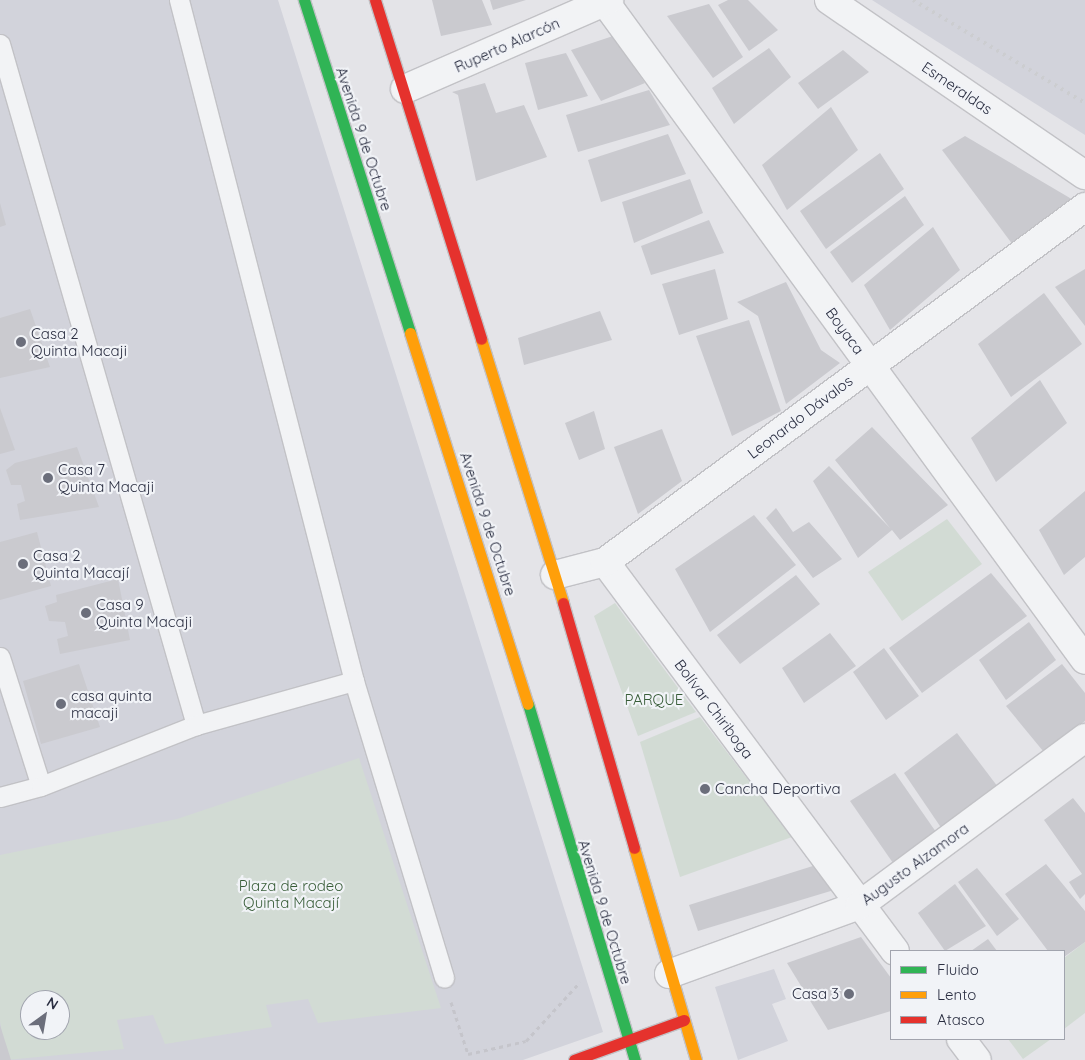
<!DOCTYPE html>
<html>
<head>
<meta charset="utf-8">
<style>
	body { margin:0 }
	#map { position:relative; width:1085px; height:1060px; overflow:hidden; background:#e4e4e8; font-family:Quicksand,sans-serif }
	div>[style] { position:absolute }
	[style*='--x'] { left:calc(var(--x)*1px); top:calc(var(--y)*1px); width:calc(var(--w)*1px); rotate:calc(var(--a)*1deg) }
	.built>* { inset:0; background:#d2d3db }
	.green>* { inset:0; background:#d2dbd4 }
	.building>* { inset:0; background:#cacacf }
	.path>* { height:3px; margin-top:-1.5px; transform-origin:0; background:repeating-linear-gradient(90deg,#c5c5cb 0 4px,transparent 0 8px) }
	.roads { filter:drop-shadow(1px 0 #c2c2c6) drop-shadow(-1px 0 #c2c2c6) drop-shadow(0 1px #c2c2c6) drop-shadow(0 -1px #c2c2c6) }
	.lane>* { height:19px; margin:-9.5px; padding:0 9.5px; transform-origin:9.5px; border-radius:9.5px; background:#f2f3f5 }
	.street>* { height:28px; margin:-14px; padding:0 14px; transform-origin:14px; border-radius:14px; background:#f2f3f5 }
	.fast>* { height:11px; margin:-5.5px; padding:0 5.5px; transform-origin:5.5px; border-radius:5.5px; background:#30b455 }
	.slow>* { height:11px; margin:-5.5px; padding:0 5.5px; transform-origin:5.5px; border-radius:5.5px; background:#ff9f0a }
	.jam>* { height:11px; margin:-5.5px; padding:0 5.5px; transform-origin:5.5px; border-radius:5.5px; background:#e5322d }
	.rail>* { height:4px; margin-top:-2px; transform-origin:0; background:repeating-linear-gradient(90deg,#cccdd0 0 2.5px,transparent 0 7.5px) }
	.dots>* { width:14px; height:14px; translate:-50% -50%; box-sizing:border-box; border:2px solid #f1f3f7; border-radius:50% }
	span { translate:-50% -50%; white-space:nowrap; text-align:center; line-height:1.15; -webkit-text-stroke:4.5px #f1f3f7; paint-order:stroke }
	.street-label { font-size:15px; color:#2a2e41 }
	.poi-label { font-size:15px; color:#2a2e41 }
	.left { translate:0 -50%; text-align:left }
	.right { translate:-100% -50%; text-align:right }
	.park-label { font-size:15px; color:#385d38 }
	.legend { position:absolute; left:890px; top:950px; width:175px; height:90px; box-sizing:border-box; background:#f1f3f7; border:1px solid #a1a4ae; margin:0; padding:6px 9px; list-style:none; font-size:15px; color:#2a2e41 }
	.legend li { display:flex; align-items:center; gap:10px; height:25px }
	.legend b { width:25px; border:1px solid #a1a4ae }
	.north { position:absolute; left:20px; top:990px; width:50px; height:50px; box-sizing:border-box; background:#f1f3f7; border:1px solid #a1a4ae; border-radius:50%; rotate:32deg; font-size:14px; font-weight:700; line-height:20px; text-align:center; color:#2a2e41 }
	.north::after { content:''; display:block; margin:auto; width:18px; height:22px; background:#6b6e7b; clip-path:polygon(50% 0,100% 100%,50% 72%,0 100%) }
</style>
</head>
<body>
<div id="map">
	<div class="built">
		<i style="clip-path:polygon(evenodd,0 0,278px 0,603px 1032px,523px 1060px,0 1060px,0 0,30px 1000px,60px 1000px,60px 1030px,30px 1030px,30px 1000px)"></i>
		<i style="clip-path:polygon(872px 0,1085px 0,1085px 135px,911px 25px)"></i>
		<i style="clip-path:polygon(774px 969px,786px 999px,772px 1004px,788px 1041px,738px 1060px,715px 987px)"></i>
	</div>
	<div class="green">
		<i style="clip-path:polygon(947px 519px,982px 564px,902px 621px,868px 572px)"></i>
		<i style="clip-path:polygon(615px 603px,696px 712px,638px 736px,594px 616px)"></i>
		<i style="clip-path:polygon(700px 717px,792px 837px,680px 877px,640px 742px)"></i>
		<i style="clip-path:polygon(evenodd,359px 758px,441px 1008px,318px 1023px,308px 999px,266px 1005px,272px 1027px,165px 1044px,153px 1015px,117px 1020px,124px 1049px,6px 1060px,0 1021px,0 855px,177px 819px,359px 758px,30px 1000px,60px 1000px,60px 1030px,30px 1030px,30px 1000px)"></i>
		<i style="clip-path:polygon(1085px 942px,1085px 1013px,1064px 1029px,1064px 958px)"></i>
		<i style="clip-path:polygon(1008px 1039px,1051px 1039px,1023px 1059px)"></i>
	</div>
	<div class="building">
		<i style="clip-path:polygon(432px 0,482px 0,492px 25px,441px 36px)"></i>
		<i style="clip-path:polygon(490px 0,526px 0,493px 10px)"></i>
		<i style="clip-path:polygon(728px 0,748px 0,778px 30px,749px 51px,718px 5px)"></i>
		<i style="clip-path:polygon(709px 4px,743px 57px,713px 78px,667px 16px)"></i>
		<i style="clip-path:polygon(613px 36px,645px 83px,601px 101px,571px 50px)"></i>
		<i style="clip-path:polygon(769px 48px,791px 77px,734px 124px,712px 88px)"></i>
		<i style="clip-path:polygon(843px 50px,869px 72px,818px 109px,798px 83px)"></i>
		<i style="clip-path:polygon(566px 53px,588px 96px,538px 110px,525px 63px)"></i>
		<i style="clip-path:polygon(485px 83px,496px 113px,524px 105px,547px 157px,476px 181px,458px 95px,452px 92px)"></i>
		<i style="clip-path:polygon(649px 90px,670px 125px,578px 152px,566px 115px)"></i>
		<i style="clip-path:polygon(831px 107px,858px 150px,787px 210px,762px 165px)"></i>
		<i style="clip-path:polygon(668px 134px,686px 174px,601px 202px,588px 160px)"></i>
		<i style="clip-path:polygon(965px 136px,1075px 201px,1013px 245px,942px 150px)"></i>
		<i style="clip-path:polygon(880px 153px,904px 189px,826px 249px,800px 211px)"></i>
		<i style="clip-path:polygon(690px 179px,703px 213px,634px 243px,622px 202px)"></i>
		<i style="clip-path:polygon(905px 196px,924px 225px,852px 283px,830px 252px)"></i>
		<i style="clip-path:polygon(0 203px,6px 225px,0 227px)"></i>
		<i style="clip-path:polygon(709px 220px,724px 253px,651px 275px,641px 246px)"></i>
		<i style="clip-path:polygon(933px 227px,960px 270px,890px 330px,864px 285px)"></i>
		<i style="clip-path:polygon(715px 269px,728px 319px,679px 335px,662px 284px)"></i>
		<i style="clip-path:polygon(1085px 269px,1085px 326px,1055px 287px)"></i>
		<i style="clip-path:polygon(786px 282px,821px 350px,840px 363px,786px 404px,758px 316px,737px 302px)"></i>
		<i style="clip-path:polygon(1044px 293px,1082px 344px,1011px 397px,978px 344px)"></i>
		<i style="clip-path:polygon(30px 309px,50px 367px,0 378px,0 318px)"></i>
		<i style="clip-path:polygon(600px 311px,612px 340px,524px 365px,518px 338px)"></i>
		<i style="clip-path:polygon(749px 320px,781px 411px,732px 436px,696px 336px)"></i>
		<i style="clip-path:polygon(1040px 380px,1067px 423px,996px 482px,971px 438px)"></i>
		<i style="clip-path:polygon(0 408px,15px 450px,0 454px)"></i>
		<i style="clip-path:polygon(594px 411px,605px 449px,579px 460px,565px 423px)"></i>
		<i style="clip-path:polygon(872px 427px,948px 505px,900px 540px,892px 530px,858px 558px,813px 481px,829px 466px,890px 528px,835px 460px)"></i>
		<i style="clip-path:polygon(662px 429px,682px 481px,638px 514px,614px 447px)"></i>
		<i style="clip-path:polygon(77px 447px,99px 507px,20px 520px,17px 504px,25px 501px,21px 485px,11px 485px,6px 470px,15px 463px)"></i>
		<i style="clip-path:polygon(1085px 491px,1085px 557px,1064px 575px,1039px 530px)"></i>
		<i style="clip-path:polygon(776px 508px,793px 532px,809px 522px,842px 559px,813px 578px,766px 518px)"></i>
		<i style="clip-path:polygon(754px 515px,796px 565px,710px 632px,675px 569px)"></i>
		<i style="clip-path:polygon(37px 532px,51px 586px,0 600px,0 542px)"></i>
		<i style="clip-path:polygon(991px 573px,1027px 616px,922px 693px,889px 648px)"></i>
		<i style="clip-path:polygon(796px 575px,820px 604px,740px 664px,717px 635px)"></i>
		<i style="clip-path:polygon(118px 579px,130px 640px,60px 654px,57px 639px,68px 636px,65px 622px,49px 621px,45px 606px,57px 602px,56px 595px)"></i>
		<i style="clip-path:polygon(1029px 622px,1056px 660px,1006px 700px,979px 660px)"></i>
		<i style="clip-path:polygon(830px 633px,856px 666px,804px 703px,782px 668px)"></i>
		<i style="clip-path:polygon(884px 648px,919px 696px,886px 720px,853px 672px)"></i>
		<i style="clip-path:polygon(79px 664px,100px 727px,41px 744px,23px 681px)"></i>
		<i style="clip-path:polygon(1062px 664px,1085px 693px,1085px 721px,1043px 751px,1006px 706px)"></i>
		<i style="clip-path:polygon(957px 733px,1001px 791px,944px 832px,904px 773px)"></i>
		<i style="clip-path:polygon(895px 773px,936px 832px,893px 863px,850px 801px)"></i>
		<i style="clip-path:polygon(1073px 798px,1085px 813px,1085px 894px,1080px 899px,1069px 882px,1082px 874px,1044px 820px)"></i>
		<i style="clip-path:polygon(1046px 864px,1085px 911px,1085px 942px,1064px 957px,1064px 951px,1048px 951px,1005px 894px)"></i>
		<i style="clip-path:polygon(816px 865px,834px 890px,698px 931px,689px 905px)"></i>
		<i style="clip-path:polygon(977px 868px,1019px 919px,997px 936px,958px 882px)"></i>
		<i style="clip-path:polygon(955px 884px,986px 926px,945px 951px,918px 913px)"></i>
		<i style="clip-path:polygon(861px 937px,891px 978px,891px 1011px,828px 1030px,787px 963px)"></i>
		<i style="clip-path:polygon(988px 939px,997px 951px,971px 951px)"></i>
		<i style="clip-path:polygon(0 1025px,11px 1060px,0 1060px)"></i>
	</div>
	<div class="path">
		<i style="--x:451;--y:1002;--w:55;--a:71.9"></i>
		<i style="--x:468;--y:1054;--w:59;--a:-12.6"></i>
		<i style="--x:526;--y:1041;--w:80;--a:-47.5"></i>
	</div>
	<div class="roads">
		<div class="lane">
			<i style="--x:179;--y:0;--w:703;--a:75.59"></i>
			<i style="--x:354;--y:681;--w:310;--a:73.1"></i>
			<i style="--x:0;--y:44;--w:709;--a:73.94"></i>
			<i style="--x:0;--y:657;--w:135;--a:72.4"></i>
			<i style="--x:0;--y:797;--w:42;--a:-15"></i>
			<i style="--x:41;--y:786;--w:167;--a:-21.5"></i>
			<i style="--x:196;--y:725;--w:164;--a:-15.6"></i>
		</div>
		<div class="street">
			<i style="--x:829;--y:0;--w:310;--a:34.4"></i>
			<i style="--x:605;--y:2;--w:814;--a:53.89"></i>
			<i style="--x:405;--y:89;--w:223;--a:-23.6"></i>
			<i style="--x:605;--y:562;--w:485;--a:53.3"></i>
			<i style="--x:555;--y:575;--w:52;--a:-14.6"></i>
			<i style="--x:605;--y:562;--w:597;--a:-36.49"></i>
			<i style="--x:669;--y:974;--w:203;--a:-19.9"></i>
			<i style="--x:860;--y:905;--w:280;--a:-36.6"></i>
			<i style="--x:961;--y:1039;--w:26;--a:53"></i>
		</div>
		<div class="fast">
			<i style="--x:304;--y:0;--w:349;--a:72.3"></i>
			<i style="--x:528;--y:704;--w:372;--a:73.3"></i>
		</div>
		<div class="slow">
			<i style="--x:410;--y:333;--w:389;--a:72.4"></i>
			<i style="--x:481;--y:339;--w:276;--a:72.7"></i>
			<i style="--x:634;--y:848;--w:221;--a:73.7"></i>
		</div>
		<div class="jam">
			<i style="--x:375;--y:0;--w:355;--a:72.6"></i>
			<i style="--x:563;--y:603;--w:255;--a:73.8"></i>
			<i style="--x:574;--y:1060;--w:117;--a:-20"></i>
		</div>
	</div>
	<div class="rail">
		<i style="--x:913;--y:0;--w:200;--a:30.9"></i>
	</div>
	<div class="dots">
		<i style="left:21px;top:342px;background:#6b6e7b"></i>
		<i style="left:48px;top:478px;background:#6b6e7b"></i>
		<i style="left:23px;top:564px;background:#6b6e7b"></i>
		<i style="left:86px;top:613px;background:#6b6e7b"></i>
		<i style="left:61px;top:704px;background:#6b6e7b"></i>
		<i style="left:705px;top:789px;background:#6b6e7b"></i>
		<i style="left:849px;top:994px;background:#6b6e7b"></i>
	</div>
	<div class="street-label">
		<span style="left:507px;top:45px;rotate:-24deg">Ruperto Alarcón</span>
		<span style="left:957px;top:88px;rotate:34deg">Esmeraldas</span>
		<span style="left:364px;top:139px;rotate:72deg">Avenida 9 de Octubre</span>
		<span style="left:845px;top:331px;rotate:54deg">Boyaca</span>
		<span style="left:800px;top:417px;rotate:-37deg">Leonardo Dávalos</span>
		<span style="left:488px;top:524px;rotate:72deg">Avenida 9 de Octubre</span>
		<span style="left:714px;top:709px;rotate:53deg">Bolívar Chiriboga</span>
		<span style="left:915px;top:864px;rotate:-36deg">Augusto Alzamora</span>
		<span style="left:605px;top:912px;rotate:73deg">Avenida 9 de Octubre</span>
	</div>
	<div class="poi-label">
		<span class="left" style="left:31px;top:342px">Casa 2<br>Quinta Macaji</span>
		<span class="left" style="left:58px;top:478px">Casa 7<br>Quinta Macaji</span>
		<span class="left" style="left:33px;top:564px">Casa 2<br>Quinta Macají</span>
		<span class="left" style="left:96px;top:613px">Casa 9<br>Quinta Macaji</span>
		<span class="left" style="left:71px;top:704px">casa quinta<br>macaji</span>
		<span class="left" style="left:715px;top:789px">Cancha Deportiva</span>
		<span class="right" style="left:839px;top:994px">Casa 3</span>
	</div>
	<div class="park-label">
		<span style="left:654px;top:700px">PARQUE</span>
		<span style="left:291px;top:894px">Plaza de rodeo<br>Quinta Macají</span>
	</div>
	<ul class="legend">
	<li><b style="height:6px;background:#30b455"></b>Fluido</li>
	<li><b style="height:6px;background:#ff9f0a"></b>Lento</li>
	<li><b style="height:6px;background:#e5322d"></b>Atasco</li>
	</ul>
	<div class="north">N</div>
</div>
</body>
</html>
